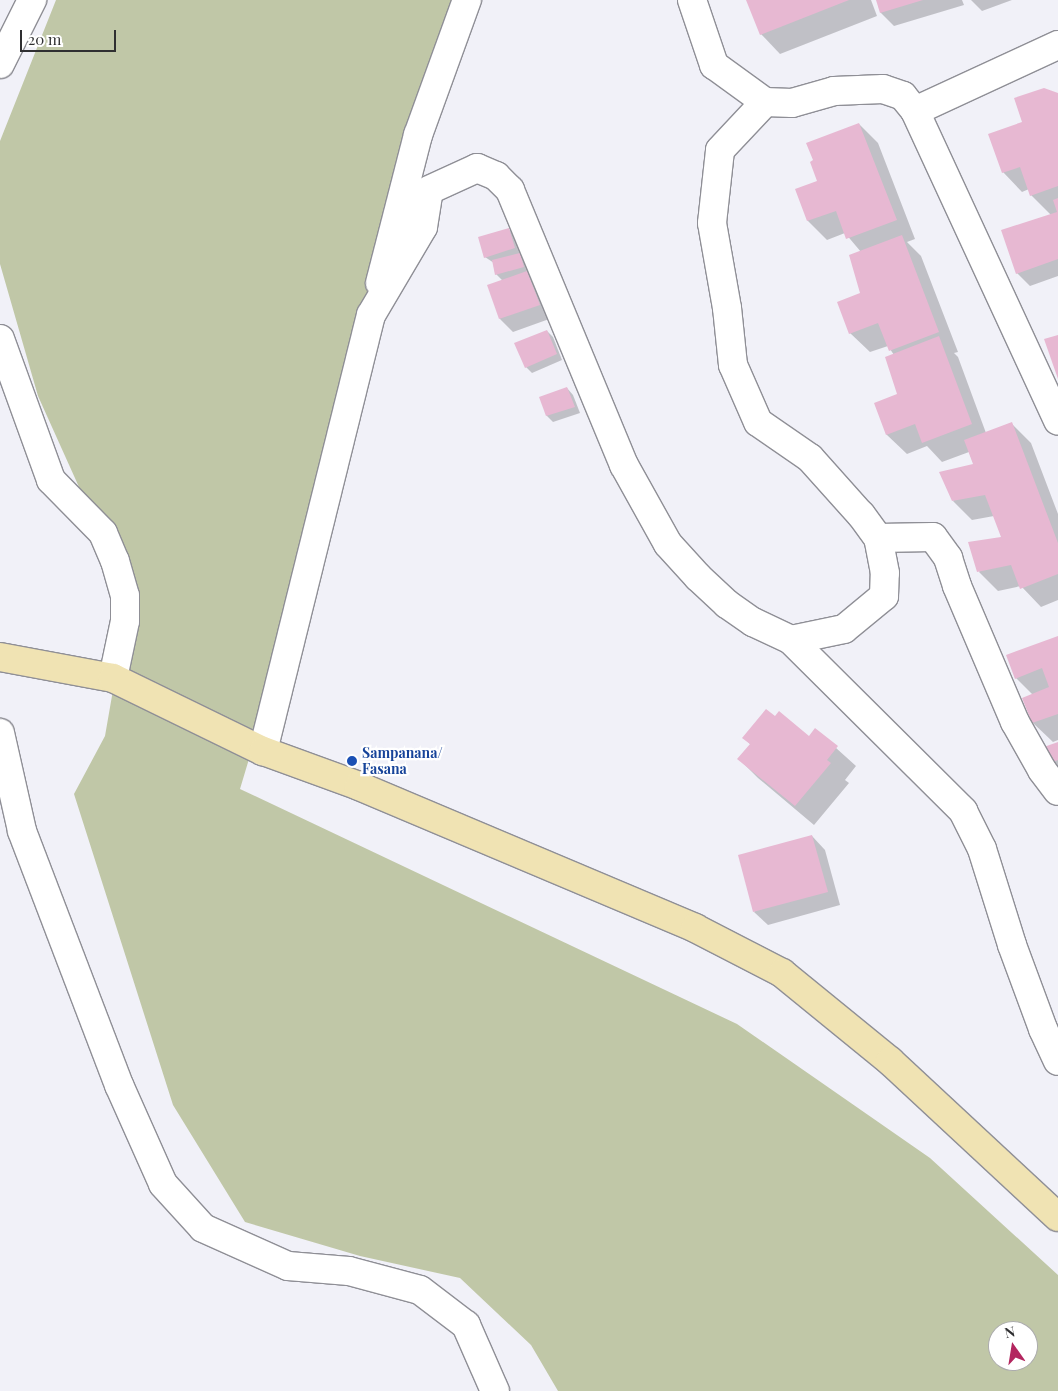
<!DOCTYPE html>
<html>
<head>
<meta charset="utf-8">
<style>
	body { margin:0 }
	#map { position:relative; width:1058px; height:1391px; overflow:hidden; background:#f1f1f8; font-family:"Playfair Display",serif }
	div>[style] { position:absolute }
	[style*='--x'] { left:calc(var(--x)*1px); top:calc(var(--y)*1px); width:calc(var(--w)*1px); rotate:calc(var(--a)*1deg) }
	.green>* { inset:0; background:#c0c7a7 }
	.shadow>* { inset:0; background:#0003 }
	.building>* { inset:0; background:#e7b8d2 }
	.roads { filter:drop-shadow(1px 0 #8f8f96) drop-shadow(-1px 0 #8f8f96) drop-shadow(0 1px #8f8f96) drop-shadow(0 -1px #8f8f96) }
	.street>* { height:28px; margin:-14px; padding:0 14px; transform-origin:14px; border-radius:14px; background:#fff }
	.secondary>* { height:28px; margin:-14px; padding:0 14px; transform-origin:14px; border-radius:14px; background:#f0e3b3 }
	.dots>* { width:14px; height:14px; translate:-50% -50%; box-sizing:border-box; border:2px solid #fff; border-radius:50% }
	span { translate:-50% -50%; white-space:nowrap; text-align:center; line-height:1.15; -webkit-text-stroke:4.5px #fff; paint-order:stroke }
	.transit-label { font-size:14px; color:#164399; font-weight:700 }
	.left { translate:0 -50%; text-align:left }
	.north { position:absolute; left:988px; top:1321px; width:50px; height:50px; box-sizing:border-box; background:#fff; border:1px solid #acacad; border-radius:50%; rotate:347deg; font-size:14px; font-weight:700; line-height:20px; text-align:center; color:#2f2f31 }
	.north::after { content:''; display:block; margin:auto; width:18px; height:22px; background:#b3265f; clip-path:polygon(50% 0,100% 100%,50% 72%,0 100%) }
	.scale { position:absolute; left:20px; top:30px; width:96px; height:22px; box-sizing:border-box; border:2px solid #2f2f31; border-top:0; padding-left:6px; font-size:15px; line-height:18px; white-space:nowrap; color:#2f2f31; -webkit-text-stroke:4px #fff; paint-order:stroke }
</style>
</head>
<body>
<div id="map">
	<div class="green">
		<i style="clip-path:polygon(evenodd,56px 0,467px 0,335px 472px,240px 789px,737px 1024px,930px 1158px,1058px 1275px,1058px 1391px,558px 1391px,531px 1345px,460px 1278px,360px 1256px,245px 1222px,173px 1105px,74px 794px,105px 736px,129px 598px,38px 396px,0 264px,0 141px,56px 0,998px 1331px,1028px 1331px,1028px 1361px,998px 1361px,998px 1331px)"></i>
	</div>
	<div class="shadow">
		<i style="clip-path:polygon(747px 0,871px 0,877px 16px,780px 54px,761px 34px)"></i>
		<i style="clip-path:polygon(878px 0,962px 0,964px 5px,894px 26px,881px 13px)"></i>
		<i style="clip-path:polygon(971px 0,1012px 0,982px 11px)"></i>
		<i style="clip-path:polygon(1058px 95px,1058px 276px,1030px 286px,1017px 273px,1051px 215px,1031px 195px,1029px 189px,1022px 192px,1003px 172px,1023px 123px)"></i>
		<i style="clip-path:polygon(859px 124px,878px 143px,915px 239px,907px 242px,921px 256px,958px 352px,954px 353px,958px 357px,986px 433px,1011px 423px,1031px 443px,1058px 514px,1058px 600px,1041px 607px,1021px 586px,998px 591px,979px 572px,1002px 538px,994px 516px,972px 520px,953px 501px,974px 465px,969px 452px,942px 462px,927px 446px,907px 454px,887px 435px,875px 404px,898px 395px,894px 355px,888px 346px,870px 352px,850px 333px,861px 294px,861px 252px,845px 233px,827px 240px,808px 221px,796px 190px,819px 181px)"></i>
		<i style="clip-path:polygon(508px 229px,515px 235px,520px 254px,526px 260px,529px 274px,540px 285px,552px 318px,513px 332px,500px 319px,489px 286px,503px 281px,496px 274px,494px 263px,485px 257px)"></i>
		<i style="clip-path:polygon(547px 331px,553px 337px,562px 360px,532px 373px,526px 367px)"></i>
		<i style="clip-path:polygon(567px 388px,573px 395px,580px 413px,553px 422px,547px 416px,541px 397px)"></i>
		<i style="clip-path:polygon(1058px 637px,1058px 740px,1053px 742px,1033px 723px,1024px 699px,1033px 695px,1016px 678px)"></i>
		<i style="clip-path:polygon(776px 718px,809px 737px,815px 729px,856px 766px,845px 780px,849px 783px,814px 825px,758px 778px,739px 759px,751px 745px,744px 738px)"></i>
		<i style="clip-path:polygon(1058px 743px,1058px 773px,1048px 764px)"></i>
		<i style="clip-path:polygon(812px 836px,825px 850px,840px 905px,768px 925px,754px 912px)"></i>
	</div>
	<div class="building">
		<i style="clip-path:polygon(746px 0,849px 0,760px 35px)"></i>
		<i style="clip-path:polygon(876px 0,923px 0,880px 13px)"></i>
		<i style="clip-path:polygon(1044px 88px,1058px 93px,1058px 186px,1030px 196px,1020px 167px,1002px 173px,988px 134px,1022px 122px,1014px 98px)"></i>
		<i style="clip-path:polygon(859px 123px,897px 220px,846px 239px,836px 211px,807px 221px,795px 189px,817px 181px,810px 162px,813px 160px,806px 143px)"></i>
		<i style="clip-path:polygon(1058px 198px,1058px 259px,1016px 274px,1001px 230px,1057px 212px,1053px 200px)"></i>
		<i style="clip-path:polygon(509px 228px,515px 248px,484px 258px,478px 237px)"></i>
		<i style="clip-path:polygon(902px 235px,939px 332px,889px 351px,878px 323px,849px 334px,837px 302px,860px 293px,849px 255px)"></i>
		<i style="clip-path:polygon(520px 253px,524px 267px,495px 275px,492px 260px)"></i>
		<i style="clip-path:polygon(527px 271px,540px 305px,499px 319px,487px 285px)"></i>
		<i style="clip-path:polygon(547px 330px,557px 354px,525px 368px,514px 343px)"></i>
		<i style="clip-path:polygon(1058px 335px,1058px 379px,1044px 339px)"></i>
		<i style="clip-path:polygon(939px 336px,972px 424px,922px 443px,915px 424px,886px 435px,874px 403px,897px 394px,885px 357px)"></i>
		<i style="clip-path:polygon(567px 387px,575px 407px,546px 416px,539px 397px)"></i>
		<i style="clip-path:polygon(1012px 422px,1058px 543px,1058px 574px,1020px 589px,1011px 565px,977px 572px,968px 542px,1001px 537px,985px 495px,952px 501px,939px 472px,973px 464px,964px 440px)"></i>
		<i style="clip-path:polygon(1058px 636px,1058px 714px,1032px 723px,1022px 698px,1049px 687px,1042px 668px,1015px 679px,1006px 655px)"></i>
		<i style="clip-path:polygon(766px 709px,775px 716px,779px 711px,809px 736px,815px 728px,838px 746px,827px 760px,831px 763px,795px 806px,737px 759px,750px 744px,742px 738px)"></i>
		<i style="clip-path:polygon(1058px 742px,1058px 760px,1047px 764px,1041px 748px)"></i>
		<i style="clip-path:polygon(812px 835px,828px 892px,753px 912px,738px 855px)"></i>
	</div>
	<div class="roads">
		<div class="street">
			<i style="--x:692;--y:0;--w:69;--a:71.3"></i>
			<i style="--x:714;--y:65;--w:63;--a:36"></i>
			<i style="--x:765;--y:102;--w:27;--a:2"></i>
			<i style="--x:792;--y:103;--w:44;--a:-15.9"></i>
			<i style="--x:834;--y:91;--w:49;--a:-2.3"></i>
			<i style="--x:883;--y:89;--w:21;--a:19"></i>
			<i style="--x:903;--y:96;--w:19;--a:51"></i>
			<i style="--x:915;--y:111;--w:341;--a:65.2"></i>
			<i style="--x:0;--y:64;--w:72;--a:-63.4"></i>
			<i style="--x:915;--y:111;--w:157;--a:-24.8"></i>
			<i style="--x:380;--y:283;--w:153;--a:-75.6"></i>
			<i style="--x:418;--y:135;--w:144;--a:-70.1"></i>
			<i style="--x:0;--y:339;--w:150;--a:70.1"></i>
			<i style="--x:51;--y:480;--w:74;--a:45.5"></i>
			<i style="--x:103;--y:533;--w:30;--a:67"></i>
			<i style="--x:115;--y:561;--w:36;--a:74"></i>
			<i style="--x:125;--y:596;--w:25;--a:90"></i>
			<i style="--x:125;--y:621;--w:58;--a:101.9"></i>
			<i style="--x:878;--y:538;--w:55;--a:-1"></i>
			<i style="--x:933;--y:537;--w:26;--a:54"></i>
			<i style="--x:948;--y:558;--w:29;--a:72"></i>
			<i style="--x:957;--y:586;--w:148;--a:66.9"></i>
			<i style="--x:1015;--y:722;--w:55;--a:60.6"></i>
			<i style="--x:1042;--y:770;--w:26;--a:53"></i>
			<i style="--x:791;--y:640;--w:243;--a:44.8"></i>
			<i style="--x:963;--y:811;--w:42;--a:63.4"></i>
			<i style="--x:982;--y:849;--w:101;--a:72.6"></i>
			<i style="--x:1012;--y:945;--w:90;--a:69.7"></i>
			<i style="--x:1043;--y:1029;--w:35;--a:65"></i>
			<i style="--x:0;--y:733;--w:100;--a:77.3"></i>
			<i style="--x:22;--y:831;--w:272;--a:69.1"></i>
			<i style="--x:119;--y:1085;--w:108;--a:66"></i>
			<i style="--x:163;--y:1184;--w:59;--a:47.7"></i>
			<i style="--x:203;--y:1228;--w:93;--a:24.1"></i>
			<i style="--x:288;--y:1266;--w:61;--a:4.7"></i>
			<i style="--x:349;--y:1271;--w:73;--a:15"></i>
			<i style="--x:420;--y:1290;--w:58;--a:37.3"></i>
			<i style="--x:466;--y:1325;--w:72;--a:66.3"></i>
			<i style="--x:263;--y:751;--w:449;--a:-76.1"></i>
			<i style="--x:371;--y:315;--w:102;--a:-59.4"></i>
			<i style="--x:423;--y:227;--w:37;--a:-81"></i>
			<i style="--x:429;--y:190;--w:53;--a:-24.6"></i>
			<i style="--x:477;--y:168;--w:21;--a:23"></i>
			<i style="--x:496;--y:176;--w:20;--a:45"></i>
			<i style="--x:510;--y:190;--w:298;--a:67.5"></i>
			<i style="--x:624;--y:465;--w:90;--a:60.9"></i>
			<i style="--x:668;--y:544;--w:45;--a:47.7"></i>
			<i style="--x:698;--y:577;--w:40;--a:43"></i>
			<i style="--x:727;--y:604;--w:32;--a:35"></i>
			<i style="--x:753;--y:622;--w:42;--a:25.3"></i>
			<i style="--x:791;--y:640;--w:54;--a:-11.7"></i>
			<i style="--x:844;--y:629;--w:52;--a:-39.5"></i>
			<i style="--x:884;--y:596;--w:23;--a:-88"></i>
			<i style="--x:885;--y:573;--w:36;--a:-101"></i>
			<i style="--x:878;--y:538;--w:29;--a:-126"></i>
			<i style="--x:861;--y:515;--w:76;--a:-131.8"></i>
			<i style="--x:810;--y:458;--w:63;--a:-145.3"></i>
			<i style="--x:758;--y:422;--w:62;--a:-113.7"></i>
			<i style="--x:733;--y:365;--w:57;--a:-96"></i>
			<i style="--x:727;--y:308;--w:86;--a:-100"></i>
			<i style="--x:712;--y:223;--w:73;--a:-83.7"></i>
			<i style="--x:720;--y:150;--w:66;--a:-46.8"></i>
		</div>
		<div class="secondary">
			<i style="--x:0;--y:657;--w:115;--a:10.5"></i>
			<i style="--x:113;--y:678;--w:167;--a:26"></i>
			<i style="--x:263;--y:751;--w:102;--a:20"></i>
			<i style="--x:359;--y:786;--w:365;--a:22.9"></i>
			<i style="--x:695;--y:928;--w:98;--a:27.3"></i>
			<i style="--x:782;--y:973;--w:139;--a:39.2"></i>
			<i style="--x:890;--y:1061;--w:229;--a:42.9"></i>
		</div>
	</div>
	<div class="dots">
		<i style="left:352px;top:761px;background:#1a4fb4"></i>
	</div>
	<div class="transit-label">
		<span class="left" style="left:362px;top:761px">Sampanana/<br>Fasana</span>
	</div>
	<div class="north">N</div>
	<div class="scale">20 m</div>
</div>
</body>
</html>
